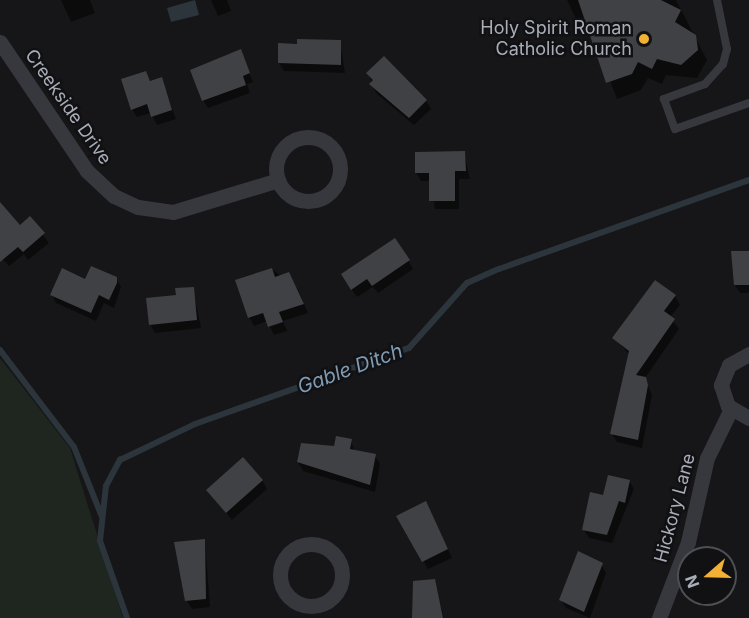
<!DOCTYPE html>
<html>
<head>
<meta charset="utf-8">
<style>
	body { margin:0 }
	#map { position:relative; width:749px; height:618px; overflow:hidden; background:#161618; font-family:Inter,sans-serif }
	div>[style] { position:absolute }
	[style*='--x'] { left:calc(var(--x)*1px); top:calc(var(--y)*1px); width:calc(var(--w)*1px); rotate:calc(var(--a)*1deg) }
	.green>* { inset:0; background:#1e261f }
	.water>* { inset:0; background:#2c353c }
	.shadow>* { inset:0; background:#0007 }
	.stream>* { height:6px; margin:-3px; padding:0 3px; transform-origin:3px; border-radius:3px; background:#2c353c }
	.building>* { inset:0; background:#404145 }
	.lane>* { height:8px; margin:-4px; padding:0 4px; transform-origin:4px; border-radius:4px; background:#37383d }
	.street>* { height:15px; margin:-7.5px; padding:0 7.5px; transform-origin:7.5px; border-radius:7.5px; background:#37383d }
	.street>.ring { margin:-7.5px; padding:0; box-sizing:content-box; background:none; border:15px solid #37383d; border-radius:50% }
	.dots>* { width:16px; height:16px; translate:-50% -50%; box-sizing:border-box; border:3px solid #111113; border-radius:50% }
	span { translate:-50% -50%; white-space:nowrap; text-align:center; line-height:1.15; -webkit-text-stroke:5px #111113; paint-order:stroke }
	.poi-label { font-size:18px; color:#a8adb8 }
	.right { translate:-100% -50%; text-align:right }
	.street-label { font-size:18px; color:#a8adb8 }
	.water-label { font-size:20px; color:#7f9bb3; font-style:italic }
	.north { position:absolute; left:677px; top:546px; width:60px; height:60px; box-sizing:border-box; background:#111113; border:2px solid #4d4f55; border-radius:50%; rotate:250deg; font-size:16px; font-weight:700; line-height:24px; text-align:center; color:#a8adb8 }
	.north::after { content:''; display:block; margin:auto; width:21px; height:27px; background:#f2b134; clip-path:polygon(50% 0,100% 100%,50% 72%,0 100%) }
</style>
</head>
<body>
<div id="map">
	<div class="green">
		<i style="clip-path:polygon(0 358px,70px 448px,123px 618px,0 618px)"></i>
	</div>
	<div class="water">
		<i style="clip-path:polygon(195px 0,199px 15px,171px 22px,167px 8px)"></i>
	</div>
	<div class="shadow">
		<i style="clip-path:polygon(61px 0,90px 0,95px 13px,71px 22px)"></i>
		<i style="clip-path:polygon(211px 0,227px 0,231px 11px,218px 16px)"></i>
		<i style="clip-path:polygon(567px 0,676px 0,707px 60px,697px 78px,666px 75px,662px 84px,648px 78px,641px 90px,617px 99px,588px 24px,580px 27px)"></i>
		<i style="clip-path:polygon(340px 42px,345px 73px,284px 71px,279px 63px,279px 45px)"></i>
		<i style="clip-path:polygon(240px 51px,253px 82px,247px 84px,250px 93px,208px 108px,203px 100px)"></i>
		<i style="clip-path:polygon(146px 72px,151px 82px,161px 79px,176px 119px,157px 125px,151px 113px,137px 117px,132px 109px)"></i>
		<i style="clip-path:polygon(368px 73px,426px 101px,431px 109px,414px 125px,376px 93px)"></i>
		<i style="clip-path:polygon(464px 153px,470px 179px,459px 179px,459px 209px,435px 209px,430px 181px,421px 181px,416px 173px)"></i>
		<i style="clip-path:polygon(0 204px,20px 227px,30px 218px,49px 243px,28px 260px,24px 254px,9px 266px,0 256px)"></i>
		<i style="clip-path:polygon(749px 253px,749px 293px,740px 293px,735px 285px)"></i>
		<i style="clip-path:polygon(408px 260px,413px 269px,378px 293px,373px 287px,357px 297px,347px 283px)"></i>
		<i style="clip-path:polygon(272px 269px,298px 289px,308px 313px,283px 321px,287px 331px,274px 335px,267px 321px,254px 326px,249px 317px)"></i>
		<i style="clip-path:polygon(116px 278px,121px 287px,114px 308px,104px 303px,96px 321px,56px 303px,52px 295px,86px 281px)"></i>
		<i style="clip-path:polygon(193px 288px,201px 328px,155px 333px,150px 324px)"></i>
		<i style="clip-path:polygon(675px 296px,680px 305px,670px 317px,679px 329px,645px 378px,652px 395px,642px 448px,617px 442px,612px 434px,630px 355px,614px 338px)"></i>
		<i style="clip-path:polygon(351px 441px,355px 452px,375px 456px,380px 464px,375px 492px,303px 471px,298px 462px)"></i>
		<i style="clip-path:polygon(262px 480px,267px 489px,232px 520px,208px 490px)"></i>
		<i style="clip-path:polygon(629px 481px,634px 489px,612px 543px,589px 538px,584px 530px,605px 497px)"></i>
		<i style="clip-path:polygon(430px 511px,452px 558px,428px 569px,398px 516px)"></i>
		<i style="clip-path:polygon(205px 540px,210px 607px,192px 609px,187px 601px)"></i>
		<i style="clip-path:polygon(601px 564px,606px 573px,590px 618px,566px 608px,561px 600px)"></i>
		<i style="clip-path:polygon(434px 581px,444px 618px,415px 618px)"></i>
	</div>
	<div class="stream">
		<i style="--x:0;--y:350;--w:122;--a:52.7"></i>
		<i style="--x:74;--y:447;--w:75;--a:68.2"></i>
		<i style="--x:127;--y:618;--w:82;--a:-109.3"></i>
		<i style="--x:100;--y:541;--w:55;--a:-83.8"></i>
		<i style="--x:106;--y:486;--w:30;--a:-62"></i>
		<i style="--x:120;--y:460;--w:83;--a:-25.6"></i>
		<i style="--x:195;--y:424;--w:227;--a:-19.6"></i>
		<i style="--x:409;--y:348;--w:87;--a:-48.3"></i>
		<i style="--x:467;--y:283;--w:35;--a:-24"></i>
		<i style="--x:499;--y:269;--w:265;--a:-19.6"></i>
	</div>
	<div class="building">
		<i style="clip-path:polygon(578px 0,661px 0,681px 10px,675px 22px,696px 35px,698px 50px,681px 65px,657px 59px,652px 69px,638px 62px,632px 74px,606px 83px)"></i>
		<i style="clip-path:polygon(297px 39px,341px 40px,341px 65px,278px 63px,278px 43px,297px 44px)"></i>
		<i style="clip-path:polygon(241px 49px,250px 73px,243px 76px,246px 85px,202px 101px,190px 70px)"></i>
		<i style="clip-path:polygon(384px 56px,427px 100px,409px 118px,369px 84px,373px 80px,366px 73px)"></i>
		<i style="clip-path:polygon(146px 71px,150px 81px,162px 77px,172px 110px,151px 117px,147px 104px,131px 110px,121px 79px)"></i>
		<i style="clip-path:polygon(465px 151px,466px 171px,455px 171px,455px 201px,429px 201px,429px 173px,415px 173px,415px 152px)"></i>
		<i style="clip-path:polygon(0 202px,20px 225px,30px 216px,45px 233px,23px 252px,18px 247px,0 262px)"></i>
		<i style="clip-path:polygon(395px 238px,410px 260px,372px 286px,367px 279px,351px 290px,341px 274px)"></i>
		<i style="clip-path:polygon(731px 251px,749px 251px,749px 285px,734px 285px)"></i>
		<i style="clip-path:polygon(91px 266px,117px 277px,117px 283px,109px 300px,99px 295px,91px 313px,50px 295px,62px 268px,85px 279px)"></i>
		<i style="clip-path:polygon(272px 268px,275px 277px,289px 272px,304px 304px,279px 312px,283px 322px,268px 327px,263px 313px,248px 318px,235px 280px)"></i>
		<i style="clip-path:polygon(655px 280px,676px 295px,664px 311px,675px 319px,636px 375px,646px 377px,648px 385px,638px 440px,610px 434px,629px 351px,612px 338px)"></i>
		<i style="clip-path:polygon(194px 287px,197px 320px,149px 325px,146px 298px,176px 295px,175px 288px)"></i>
		<i style="clip-path:polygon(336px 436px,352px 439px,350px 449px,376px 454px,370px 485px,297px 462px,301px 443px,334px 446px)"></i>
		<i style="clip-path:polygon(243px 457px,263px 480px,226px 513px,206px 490px)"></i>
		<i style="clip-path:polygon(608px 475px,630px 480px,625px 503px,619px 501px,607px 535px,582px 530px,590px 492px,603px 495px)"></i>
		<i style="clip-path:polygon(426px 501px,448px 549px,422px 562px,396px 516px)"></i>
		<i style="clip-path:polygon(205px 539px,206px 599px,185px 601px,174px 542px)"></i>
		<i style="clip-path:polygon(578px 551px,603px 563px,584px 612px,559px 600px)"></i>
		<i style="clip-path:polygon(435px 579px,443px 618px,412px 618px,413px 581px)"></i>
	</div>
	<div class="lane">
		<i style="--x:717;--y:0;--w:50;--a:78.5"></i>
		<i style="--x:727;--y:49;--w:16;--a:105"></i>
		<i style="--x:723;--y:64;--w:27;--a:132"></i>
		<i style="--x:705;--y:84;--w:44;--a:159.9"></i>
		<i style="--x:664;--y:99;--w:32;--a:70"></i>
		<i style="--x:675;--y:129;--w:78;--a:-19.4"></i>
	</div>
	<div class="street">
		<i style="--x:0;--y:42;--w:156;--a:56"></i>
		<i style="--x:87;--y:171;--w:37;--a:43"></i>
		<i style="--x:114;--y:196;--w:26;--a:25"></i>
		<i style="--x:138;--y:207;--w:35;--a:8"></i>
		<i style="--x:173;--y:212;--w:110;--a:-16.9"></i>
		<i class="ring" style="left:276px;top:137px;width:49px;height:49px"></i>
		<i style="--x:749;--y:354;--w:23;--a:151"></i>
		<i style="--x:729;--y:365;--w:22;--a:112"></i>
		<i style="--x:721;--y:385;--w:22;--a:72"></i>
		<i style="--x:728;--y:406;--w:24;--a:30"></i>
		<i class="ring" style="left:280px;top:544px;width:47px;height:47px"></i>
		<i style="--x:659;--y:618;--w:81;--a:-69.1"></i>
		<i style="--x:688;--y:542;--w:86;--a:-77.3"></i>
		<i style="--x:707;--y:458;--w:55;--a:-63.9"></i>
	</div>
	<div class="dots">
		<i style="left:644px;top:39px;background:#f2b134"></i>
	</div>
	<div class="poi-label">
		<span class="right" style="left:632px;top:39px">Holy Spirit Roman<br>Catholic Church</span>
	</div>
	<div class="street-label">
		<span style="left:68px;top:107px;rotate:55deg">Creekside Drive</span>
		<span style="left:675px;top:508px;rotate:-75deg">Hickory Lane</span>
	</div>
	<div class="water-label">
		<span style="left:350px;top:369px;rotate:-20deg">Gable Ditch</span>
	</div>
	<div class="north">N</div>
</div>
</body>
</html>
